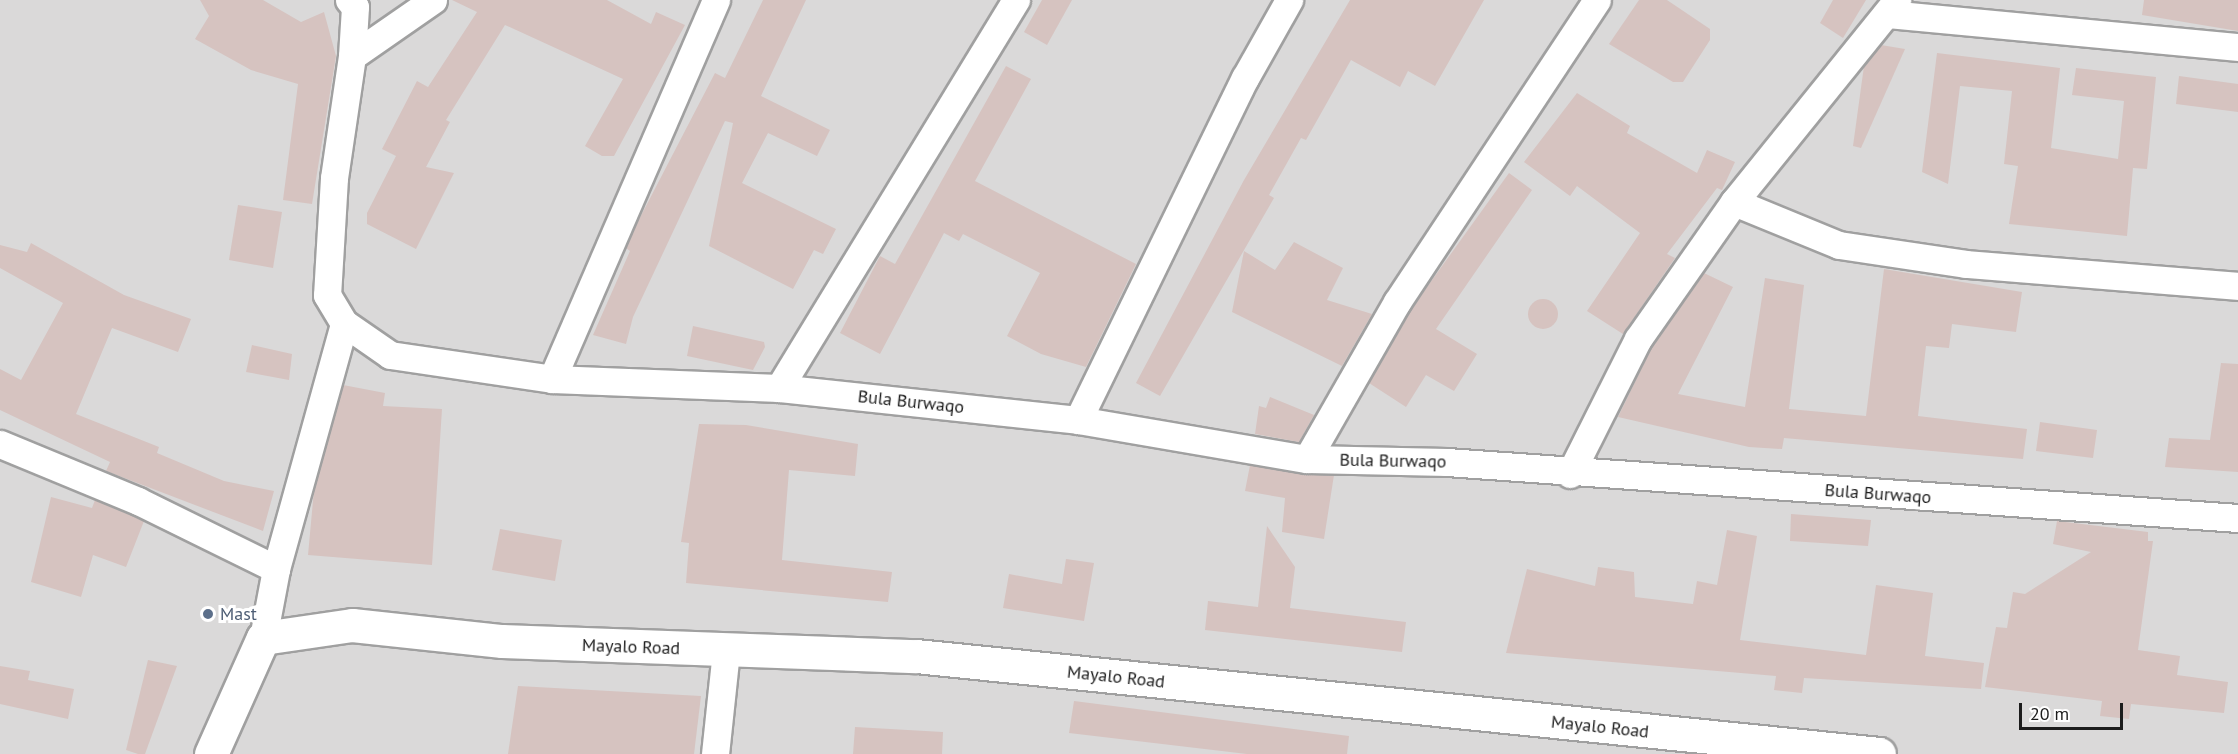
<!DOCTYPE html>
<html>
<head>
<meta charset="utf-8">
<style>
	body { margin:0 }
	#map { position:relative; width:2238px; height:754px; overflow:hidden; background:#efe5e0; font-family:"PT Sans",sans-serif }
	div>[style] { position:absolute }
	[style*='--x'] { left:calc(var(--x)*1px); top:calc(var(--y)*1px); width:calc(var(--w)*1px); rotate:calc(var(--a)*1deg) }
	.residential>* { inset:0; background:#dad9d9 }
	.building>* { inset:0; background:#d6c3c0 }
	.round { border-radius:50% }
	.roads { filter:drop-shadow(2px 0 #a0a0a0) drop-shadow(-2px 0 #a0a0a0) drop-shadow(0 2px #a0a0a0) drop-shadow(0 -2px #a0a0a0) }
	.minor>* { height:27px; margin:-13.5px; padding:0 13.5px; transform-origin:13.5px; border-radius:13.5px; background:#fff }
	.tertiary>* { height:33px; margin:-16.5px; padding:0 16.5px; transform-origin:16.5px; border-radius:16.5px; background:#fff }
	.dots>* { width:16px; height:16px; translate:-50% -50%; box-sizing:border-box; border:3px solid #fff; border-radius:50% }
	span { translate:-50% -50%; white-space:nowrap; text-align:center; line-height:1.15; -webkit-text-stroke:6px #fff; paint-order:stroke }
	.street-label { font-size:18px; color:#1c1c1c }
	.service-label { font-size:18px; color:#4e5e75 }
	.left { translate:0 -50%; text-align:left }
	.scale { position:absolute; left:2019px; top:703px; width:104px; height:27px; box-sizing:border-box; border:3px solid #1c1c1c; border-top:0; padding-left:8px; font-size:18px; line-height:21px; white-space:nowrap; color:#1c1c1c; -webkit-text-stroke:4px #fff; paint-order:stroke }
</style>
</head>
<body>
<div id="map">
	<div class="residential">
		<i style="clip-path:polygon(0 0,2238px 0,2238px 754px,0 754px)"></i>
	</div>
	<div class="building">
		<i style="clip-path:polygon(200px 0,263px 0,301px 22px,324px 12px,336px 56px,312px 204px,283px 200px,298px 84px,251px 70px,195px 39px,209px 16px)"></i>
		<i style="clip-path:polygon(452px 0,607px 0,651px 24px,656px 12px,685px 25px,614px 156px,602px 156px,585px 146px,623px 79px,505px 25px,446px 120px,450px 122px,426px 167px,454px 173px,416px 249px,367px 224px,367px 213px,396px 156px,382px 149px,417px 81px,428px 87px,477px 12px)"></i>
		<i style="clip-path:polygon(763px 0,806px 0,761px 96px,830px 130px,817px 156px,768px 133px,742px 183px,836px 229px,823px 254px,814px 250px,793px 289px,709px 246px,733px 123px,725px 121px,633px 317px,626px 344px,593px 335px,630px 251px,626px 248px,632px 233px,715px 73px,725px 78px)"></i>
		<i style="clip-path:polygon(1042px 0,1072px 0,1047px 45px,1024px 32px)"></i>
		<i style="clip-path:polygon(1350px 0,1484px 0,1435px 86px,1408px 71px,1400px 87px,1351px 60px,1306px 140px,1301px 138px,1269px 195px,1274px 198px,1160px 396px,1136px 383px,1244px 180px)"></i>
		<i style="clip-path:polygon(1639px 0,1667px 0,1710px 29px,1710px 40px,1683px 82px,1673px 82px,1609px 44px)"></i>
		<i style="clip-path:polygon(1833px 0,1866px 0,1843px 38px,1820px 23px)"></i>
		<i style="clip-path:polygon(2144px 0,2238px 0,2238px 31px,2142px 15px)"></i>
		<i style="clip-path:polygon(1881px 45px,1905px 49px,1861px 148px,1853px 146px,1864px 66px)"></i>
		<i style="clip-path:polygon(1937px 53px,2060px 68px,2051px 148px,2118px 159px,2124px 101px,2072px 95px,2076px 68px,2156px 77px,2147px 169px,2133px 168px,2127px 236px,2009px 224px,2018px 166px,2004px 164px,2012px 91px,1960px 86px,1948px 184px,1922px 172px)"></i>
		<i style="clip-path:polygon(1006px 66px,1031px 79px,975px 181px,1136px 264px,1086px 367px,1041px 354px,1007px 336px,1040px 273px,963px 234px,959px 241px,944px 233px,880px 354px,840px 333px,880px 256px,895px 264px)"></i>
		<i style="clip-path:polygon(2179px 76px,2238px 84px,2238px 112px,2176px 104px)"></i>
		<i style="clip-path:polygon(1577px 93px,1630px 126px,1627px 133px,1697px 173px,1707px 150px,1735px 162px,1722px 190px,1717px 188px,1667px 254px,1675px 258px,1623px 334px,1587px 311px,1640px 233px,1577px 186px,1570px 196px,1524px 162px)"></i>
		<i style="clip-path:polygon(1509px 173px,1532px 190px,1436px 329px,1477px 354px,1454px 391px,1426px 375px,1406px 407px,1369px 383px,1409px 312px)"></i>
		<i style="clip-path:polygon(238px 205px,282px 212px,273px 268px,229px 260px)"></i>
		<i style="clip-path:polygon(1294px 242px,1343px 268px,1327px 300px,1372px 314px,1342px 366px,1232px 312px,1244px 251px,1275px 270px)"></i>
		<i style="clip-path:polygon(31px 243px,124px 295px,191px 319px,178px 352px,112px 328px,76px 414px,159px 447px,157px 453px,224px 481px,274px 491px,263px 531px,106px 471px,110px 462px,0 410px,0 369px,21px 380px,63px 303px,0 268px,0 245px,27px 252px)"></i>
		<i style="clip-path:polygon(1884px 269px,2022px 292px,2016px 332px,1952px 324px,1949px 348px,1926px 346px,1918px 416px,2027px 429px,2023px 459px,1784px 438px,1782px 449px,1749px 447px,1618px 417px,1652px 347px,1704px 273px,1733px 287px,1678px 394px,1745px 407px,1765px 278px,1804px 285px,1789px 409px,1866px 416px)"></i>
		<i class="round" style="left:1528px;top:299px;width:30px;height:30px"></i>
		<i style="clip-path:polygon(693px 326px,764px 342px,765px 347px,753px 370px,687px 356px)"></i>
		<i style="clip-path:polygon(252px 345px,292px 354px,289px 380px,246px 372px)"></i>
		<i style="clip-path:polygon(2221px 363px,2238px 364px,2238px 472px,2165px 467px,2169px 438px,2210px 440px)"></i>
		<i style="clip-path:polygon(343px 385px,385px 393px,383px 406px,442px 409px,432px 565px,308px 555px,314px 490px)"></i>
		<i style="clip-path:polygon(1270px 397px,1314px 415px,1299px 442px,1255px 434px,1259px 406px,1266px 408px)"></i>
		<i style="clip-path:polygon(2040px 422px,2097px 430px,2093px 458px,2036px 451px)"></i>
		<i style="clip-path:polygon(699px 424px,746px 425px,858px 444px,855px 476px,789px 470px,782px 560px,892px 572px,888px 602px,686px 583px,689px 543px,681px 542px)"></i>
		<i style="clip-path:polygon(1250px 465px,1334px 475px,1324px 539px,1282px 532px,1285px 498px,1245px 491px)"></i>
		<i style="clip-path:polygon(51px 497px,92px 508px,95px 500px,144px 521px,126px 567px,93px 555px,81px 597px,31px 582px)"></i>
		<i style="clip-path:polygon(1791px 514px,1871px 520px,1868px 546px,1790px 541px)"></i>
		<i style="clip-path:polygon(2057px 521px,2148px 532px,2148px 541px,2153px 541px,2138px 650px,2180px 656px,2177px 675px,2228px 682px,2224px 713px,2131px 704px,2129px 719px,2100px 716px,2102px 701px,1985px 687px,1996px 627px,2007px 628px,2013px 592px,2025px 594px,2091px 552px,2053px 544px)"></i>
		<i style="clip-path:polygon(1267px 526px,1295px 567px,1290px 608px,1406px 622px,1402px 652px,1205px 630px,1208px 601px,1258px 607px)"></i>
		<i style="clip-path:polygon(500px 529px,562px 540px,555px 581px,492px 570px)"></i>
		<i style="clip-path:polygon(1727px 530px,1757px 536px,1740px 640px,1866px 655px,1876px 585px,1933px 593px,1925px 656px,1984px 663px,1981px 689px,1804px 678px,1802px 693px,1774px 690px,1776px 676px,1506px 653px,1527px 569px,1595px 586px,1598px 567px,1634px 572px,1635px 597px,1693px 604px,1697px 581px,1717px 585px)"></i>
		<i style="clip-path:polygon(1066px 559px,1094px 563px,1084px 621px,1003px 608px,1009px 574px,1062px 584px)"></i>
		<i style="clip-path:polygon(148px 660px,177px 666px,145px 754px,138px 754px,126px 750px)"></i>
		<i style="clip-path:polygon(0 666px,30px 671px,28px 680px,74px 689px,68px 719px,0 704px)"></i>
		<i style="clip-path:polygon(518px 686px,701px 696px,694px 754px,508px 754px)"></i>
		<i style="clip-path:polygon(1074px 701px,1349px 736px,1347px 754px,1247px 754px,1069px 733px)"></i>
		<i style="clip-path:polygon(855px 727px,943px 732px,942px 754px,853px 754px)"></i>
	</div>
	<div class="roads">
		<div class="minor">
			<i style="--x:349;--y:0;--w:9;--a:49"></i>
			<i style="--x:355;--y:7;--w:49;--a:93.5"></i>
			<i style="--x:433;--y:0;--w:98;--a:145.3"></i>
			<i style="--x:352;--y:56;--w:123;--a:98.4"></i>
			<i style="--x:334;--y:178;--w:117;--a:93.4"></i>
			<i style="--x:327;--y:295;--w:33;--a:59"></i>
			<i style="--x:344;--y:323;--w:56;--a:34.8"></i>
			<i style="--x:390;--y:355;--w:164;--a:8.4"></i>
			<i style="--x:552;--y:379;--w:227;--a:2.3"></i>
			<i style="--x:779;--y:388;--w:301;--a:6.1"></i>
			<i style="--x:1078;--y:420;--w:232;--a:9.7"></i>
			<i style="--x:1307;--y:459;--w:140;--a:1.2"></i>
			<i style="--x:1447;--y:462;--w:793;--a:4.05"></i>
			<i style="--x:1888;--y:14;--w:352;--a:5.4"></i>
			<i style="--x:1734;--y:202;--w:113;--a:22.3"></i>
			<i style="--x:1839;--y:245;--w:128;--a:8.5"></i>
			<i style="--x:1966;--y:264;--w:273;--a:4.6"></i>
			<i style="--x:552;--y:379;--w:413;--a:-66.6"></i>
			<i style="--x:779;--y:388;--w:455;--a:-58.6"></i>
			<i style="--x:1078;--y:420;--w:381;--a:-64"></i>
			<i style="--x:1245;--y:78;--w:90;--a:-60.6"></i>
			<i style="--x:0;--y:444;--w:149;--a:22.4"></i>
			<i style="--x:138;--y:501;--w:154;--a:26.2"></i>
			<i style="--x:1307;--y:459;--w:181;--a:-60.2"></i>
			<i style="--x:1397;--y:302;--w:362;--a:-56.5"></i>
			<i style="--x:1570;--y:474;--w:151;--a:-63.3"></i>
			<i style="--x:1638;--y:339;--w:167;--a:-55"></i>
			<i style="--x:1734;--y:202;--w:260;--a:-51.1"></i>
			<i style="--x:263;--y:638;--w:70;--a:-79.3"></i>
			<i style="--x:276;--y:569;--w:255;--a:-74.5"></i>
			<i style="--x:715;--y:754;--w:104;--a:-83.9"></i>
		</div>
		<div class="tertiary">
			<i style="--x:211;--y:754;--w:127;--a:-65.9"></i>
			<i style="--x:263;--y:638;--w:90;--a:-8.3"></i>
			<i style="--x:352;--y:625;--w:151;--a:6.1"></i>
			<i style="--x:502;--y:641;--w:414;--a:2.1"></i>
			<i style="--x:916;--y:656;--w:968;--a:5.81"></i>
		</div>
	</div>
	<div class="dots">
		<i style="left:208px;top:614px;background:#5c6f8a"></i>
	</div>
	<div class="street-label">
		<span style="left:911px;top:402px;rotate:6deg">Bula Burwaqo</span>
		<span style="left:1393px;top:461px;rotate:1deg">Bula Burwaqo</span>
		<span style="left:1878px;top:494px;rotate:4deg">Bula Burwaqo</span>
		<span style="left:631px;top:647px;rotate:2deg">Mayalo Road</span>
		<span style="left:1116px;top:677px;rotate:6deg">Mayalo Road</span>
		<span style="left:1600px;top:727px;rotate:6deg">Mayalo Road</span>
	</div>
	<div class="service-label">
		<span class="left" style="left:220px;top:614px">Mast</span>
	</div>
	<div class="scale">20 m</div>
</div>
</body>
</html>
